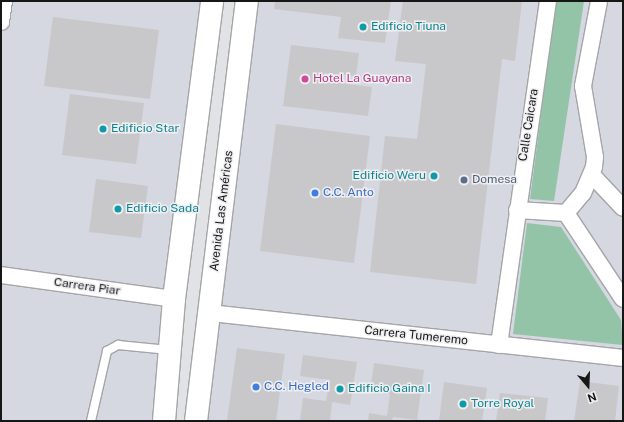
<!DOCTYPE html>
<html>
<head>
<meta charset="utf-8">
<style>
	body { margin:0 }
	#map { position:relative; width:624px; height:422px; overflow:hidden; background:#e1e2e5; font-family:"Public Sans",sans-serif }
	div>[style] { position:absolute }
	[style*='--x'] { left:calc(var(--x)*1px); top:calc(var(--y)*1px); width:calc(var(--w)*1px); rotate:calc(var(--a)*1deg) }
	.built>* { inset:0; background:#d5d7e1 }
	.green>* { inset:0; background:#93c4a8 }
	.building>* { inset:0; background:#c8c8cb }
	.roads { filter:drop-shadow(1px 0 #a4a5a7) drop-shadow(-1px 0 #a4a5a7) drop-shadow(0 1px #a4a5a7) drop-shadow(0 -1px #a4a5a7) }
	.service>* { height:8px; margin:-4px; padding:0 4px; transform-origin:4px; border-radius:4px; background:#fff }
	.minor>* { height:16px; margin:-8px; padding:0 8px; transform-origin:8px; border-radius:8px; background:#fff }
	.secondary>* { height:22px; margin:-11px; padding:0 11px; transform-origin:11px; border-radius:11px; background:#fff }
	.dots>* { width:11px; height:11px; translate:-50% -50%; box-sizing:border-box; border:2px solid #efeff2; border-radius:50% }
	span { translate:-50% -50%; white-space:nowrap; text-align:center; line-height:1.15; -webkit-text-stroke:3px #efeff2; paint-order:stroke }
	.culture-label { font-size:12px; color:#0d838f }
	.left { translate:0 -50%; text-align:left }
	.right { translate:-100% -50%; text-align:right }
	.hotel-label { font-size:12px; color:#b23c85 }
	.street-label { font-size:12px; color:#161617 }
	.service-label { font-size:12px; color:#4e5e75 }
	.shop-label { font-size:12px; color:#366cbe }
	.frame { position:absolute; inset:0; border:2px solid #161617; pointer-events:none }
	.north { position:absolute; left:568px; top:366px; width:40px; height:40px; -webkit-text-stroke:3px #efeff2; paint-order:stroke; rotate:161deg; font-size:11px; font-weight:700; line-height:16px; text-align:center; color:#161617 }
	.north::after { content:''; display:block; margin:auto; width:14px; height:18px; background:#161617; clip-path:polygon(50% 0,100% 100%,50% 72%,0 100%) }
</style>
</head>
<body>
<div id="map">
	<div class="built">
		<i style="clip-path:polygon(1px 1px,212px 1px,165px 421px,1px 421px)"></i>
		<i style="clip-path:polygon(246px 1px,623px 1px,623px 421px,196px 421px)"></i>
	</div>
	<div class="green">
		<i style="clip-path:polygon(556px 1px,584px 1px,554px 201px,530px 199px)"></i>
		<i style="clip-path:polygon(527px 223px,561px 227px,621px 320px,623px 345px,513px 334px)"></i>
	</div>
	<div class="building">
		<i style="clip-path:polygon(275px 1px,391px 1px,385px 43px,338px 38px,341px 17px,274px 9px)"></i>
		<i style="clip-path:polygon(403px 1px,522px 1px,515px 61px,502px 59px,476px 284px,370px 272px,385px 136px,417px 139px,426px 64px,395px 61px)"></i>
		<i style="clip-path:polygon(53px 17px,159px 30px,150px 99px,44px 86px)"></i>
		<i style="clip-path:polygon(291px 45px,359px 53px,356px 76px,324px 73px,324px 81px,372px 87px,368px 116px,283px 106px)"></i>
		<i style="clip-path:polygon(70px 94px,144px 103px,136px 164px,62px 155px)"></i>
		<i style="clip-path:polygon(276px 124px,370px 136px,354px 263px,260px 251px)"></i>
		<i style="clip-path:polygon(96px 179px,148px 186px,141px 238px,89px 232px)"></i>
		<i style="clip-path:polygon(237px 348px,285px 354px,276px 421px,227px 421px)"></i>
		<i style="clip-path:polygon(303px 355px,357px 362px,350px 405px,332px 402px,330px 421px,300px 421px,303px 398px,326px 401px,330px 380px,300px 376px)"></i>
		<i style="clip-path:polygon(374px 363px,424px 370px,417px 420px,393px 417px,392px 421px,368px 421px,369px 413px,387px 416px,390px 394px,370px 391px)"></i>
		<i style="clip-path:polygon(580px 381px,619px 386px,615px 421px,574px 421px)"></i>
		<i style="clip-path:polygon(444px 382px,487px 388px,482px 421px,439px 421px)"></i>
		<i style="clip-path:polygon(500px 393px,548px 398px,545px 421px,496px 421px)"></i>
	</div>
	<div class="roads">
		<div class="service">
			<i style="--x:91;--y:421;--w:72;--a:-77.1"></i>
			<i style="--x:107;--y:351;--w:13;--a:-29"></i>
			<i style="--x:118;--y:345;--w:51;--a:5.6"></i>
		</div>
		<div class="minor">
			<i style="--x:1;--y:22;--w:21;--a:-82"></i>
			<i style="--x:592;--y:175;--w:45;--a:46.8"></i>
			<i style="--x:517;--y:210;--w:49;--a:3.5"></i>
			<i style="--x:566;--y:213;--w:26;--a:-50"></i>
			<i style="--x:583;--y:193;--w:28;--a:-67"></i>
			<i style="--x:594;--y:167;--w:10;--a:-84"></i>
			<i style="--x:595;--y:157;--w:72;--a:-99.6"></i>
			<i style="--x:583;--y:86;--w:86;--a:-79.3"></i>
			<i style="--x:566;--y:213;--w:103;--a:56.5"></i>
			<i style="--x:1;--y:275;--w:175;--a:7.9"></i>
			<i style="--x:210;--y:313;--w:415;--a:6.2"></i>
			<i style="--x:499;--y:345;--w:347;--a:-81.9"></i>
		</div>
		<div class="secondary">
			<i style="--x:164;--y:421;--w:122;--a:-85.3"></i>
			<i style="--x:174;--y:299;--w:300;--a:-82.7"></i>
			<i style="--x:196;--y:421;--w:423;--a:-83.1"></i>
		</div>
	</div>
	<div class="dots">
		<i style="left:363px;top:27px;background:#0f9aa8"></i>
		<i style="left:305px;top:79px;background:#d1479c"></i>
		<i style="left:103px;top:129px;background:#0f9aa8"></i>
		<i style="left:434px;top:176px;background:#0f9aa8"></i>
		<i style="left:464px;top:180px;background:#5c6f8a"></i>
		<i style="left:315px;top:193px;background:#3f7fe0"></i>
		<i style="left:118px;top:209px;background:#0f9aa8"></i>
		<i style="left:256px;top:387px;background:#3f7fe0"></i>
		<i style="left:340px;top:389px;background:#0f9aa8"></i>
		<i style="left:463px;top:404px;background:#0f9aa8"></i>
	</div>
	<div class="culture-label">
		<span class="left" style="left:371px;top:27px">Edificio Tiuna</span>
		<span class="left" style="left:111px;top:129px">Edificio Star</span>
		<span class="right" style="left:426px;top:176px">Edificio Weru</span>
		<span class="left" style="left:126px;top:209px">Edificio Sada</span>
		<span class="left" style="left:348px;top:389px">Edificio Gaina I</span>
		<span class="left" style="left:471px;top:404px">Torre Royal</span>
	</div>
	<div class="hotel-label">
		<span class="left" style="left:313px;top:79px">Hotel La Guayana</span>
	</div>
	<div class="street-label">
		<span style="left:529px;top:125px;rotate:-81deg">Calle Caicara</span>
		<span style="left:222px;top:211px;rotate:-83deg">Avenida Las Américas</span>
		<span style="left:87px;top:287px;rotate:8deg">Carrera Piar</span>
		<span style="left:416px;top:336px;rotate:6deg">Carrera Tumeremo</span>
	</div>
	<div class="service-label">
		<span class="left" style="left:472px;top:180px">Domesa</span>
	</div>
	<div class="shop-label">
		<span class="left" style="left:323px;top:193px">C.C. Anto</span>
		<span class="left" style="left:264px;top:387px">C.C. Hegled</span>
	</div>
	<div class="frame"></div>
	<div class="north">N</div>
</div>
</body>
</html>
